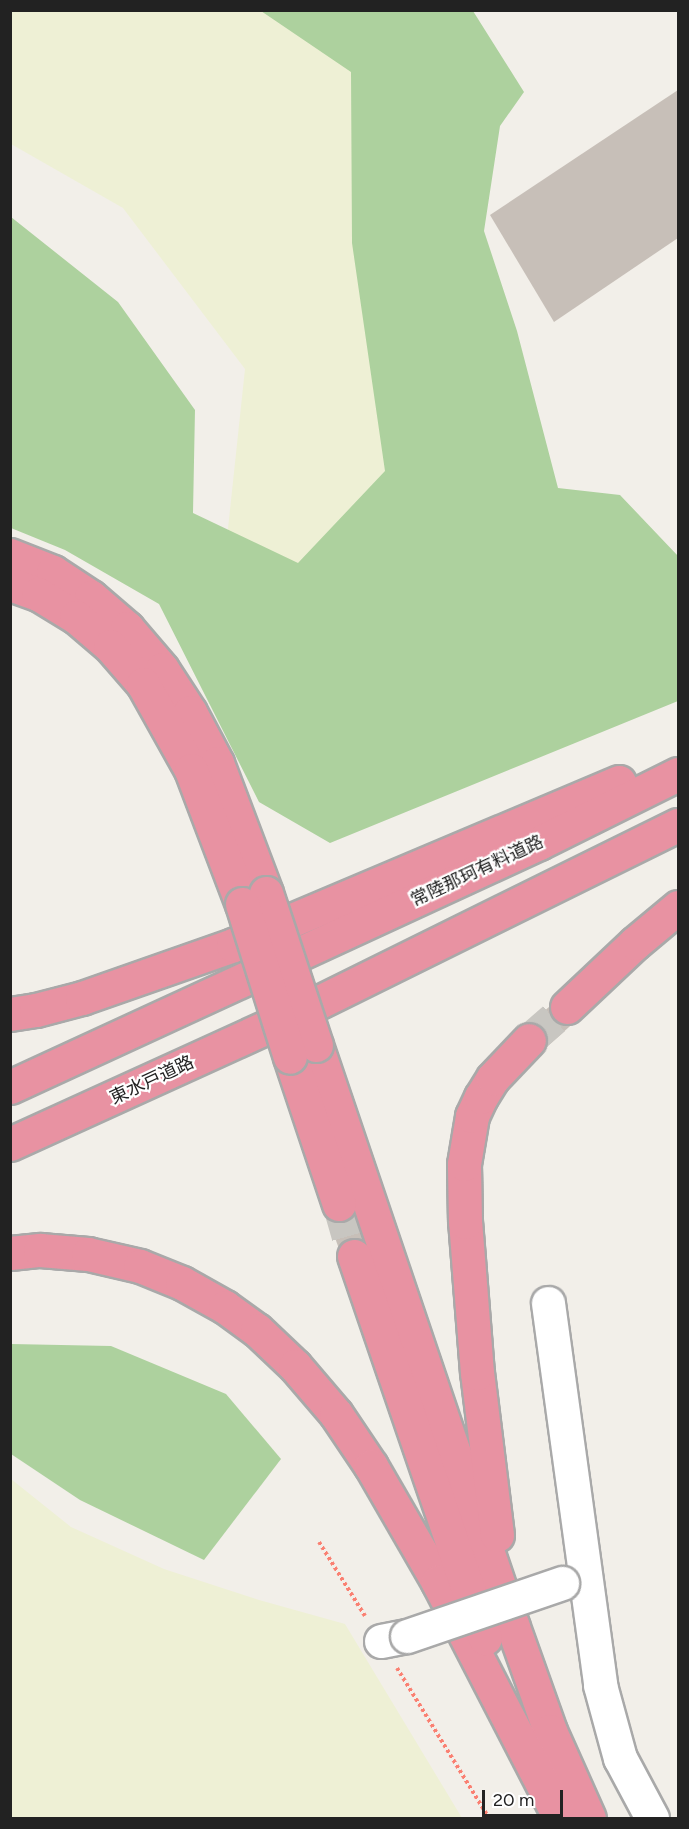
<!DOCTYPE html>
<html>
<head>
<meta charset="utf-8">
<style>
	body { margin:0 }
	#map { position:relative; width:689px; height:1829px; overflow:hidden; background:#f2efe9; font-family:Figtree,"Noto Sans JP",sans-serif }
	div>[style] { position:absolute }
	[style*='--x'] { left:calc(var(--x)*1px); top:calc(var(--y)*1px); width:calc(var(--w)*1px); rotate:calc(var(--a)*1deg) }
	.farmland>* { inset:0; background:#eef0d5 }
	.forest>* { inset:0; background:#add19e }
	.building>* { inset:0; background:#c7bfb8 }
	.highway-tunnel>* { height:33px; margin-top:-16.5px; transform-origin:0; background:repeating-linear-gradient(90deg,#c8c6c1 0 33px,transparent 0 49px) }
	.path>* { height:4px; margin-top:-2px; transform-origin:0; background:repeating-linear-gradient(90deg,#fa8072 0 3px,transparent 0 6px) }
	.roads { filter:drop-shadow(2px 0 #a9a9a9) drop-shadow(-2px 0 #a9a9a9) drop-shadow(0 2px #a9a9a9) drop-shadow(0 -2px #a9a9a9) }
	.minor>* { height:33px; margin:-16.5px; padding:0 16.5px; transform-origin:16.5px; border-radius:16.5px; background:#fff }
	.highway>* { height:33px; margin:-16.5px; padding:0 16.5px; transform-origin:16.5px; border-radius:16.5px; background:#e892a2 }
	.bridges { filter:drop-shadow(2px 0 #a9a9a9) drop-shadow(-2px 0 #a9a9a9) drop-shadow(0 2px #a9a9a9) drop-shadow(0 -2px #a9a9a9) }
	.minor-bridge>* { height:33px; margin:-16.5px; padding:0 16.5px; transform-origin:16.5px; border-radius:16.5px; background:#fff }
	.highway-bridge>* { height:33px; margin:-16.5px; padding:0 16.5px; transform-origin:16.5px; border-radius:16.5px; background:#e892a2 }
	span { translate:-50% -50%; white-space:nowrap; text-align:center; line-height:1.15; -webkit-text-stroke:4.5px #fff; paint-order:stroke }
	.street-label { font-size:18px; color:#222 }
	.frame { position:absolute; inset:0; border:12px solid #222; pointer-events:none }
	.scale { position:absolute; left:482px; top:1790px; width:81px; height:27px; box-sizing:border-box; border:3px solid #222; border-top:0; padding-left:8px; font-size:18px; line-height:21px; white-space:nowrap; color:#222; -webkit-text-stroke:4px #fff; paint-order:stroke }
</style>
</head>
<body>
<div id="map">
	<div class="farmland">
		<i style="clip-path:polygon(11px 11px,304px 11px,378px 35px,558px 669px,227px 538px,245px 369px,123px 208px,11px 144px)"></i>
		<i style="clip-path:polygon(11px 1479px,71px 1527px,164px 1569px,259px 1600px,345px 1624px,462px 1818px,11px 1818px)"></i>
	</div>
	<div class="forest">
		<i style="clip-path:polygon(261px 11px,473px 11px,524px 92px,500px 126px,484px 231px,517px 331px,558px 488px,620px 495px,678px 556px,678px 701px,330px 843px,259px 802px,159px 604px,65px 550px,11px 528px,11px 217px,118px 302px,195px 410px,193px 513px,298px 563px,385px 471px,352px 243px,351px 72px)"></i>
		<i style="clip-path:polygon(11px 1344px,111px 1346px,226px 1394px,281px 1459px,204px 1560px,80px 1500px,11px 1454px)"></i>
	</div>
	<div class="building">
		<i style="clip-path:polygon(678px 90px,678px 238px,554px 322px,490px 215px)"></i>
		<i style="clip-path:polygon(559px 998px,578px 1019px,540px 1053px,521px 1032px)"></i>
		<i style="clip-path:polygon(350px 1201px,368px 1251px,343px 1260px,325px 1210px)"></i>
	</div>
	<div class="highway-tunnel">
		<i style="--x:529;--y:1040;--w:50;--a:-41"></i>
		<i style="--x:339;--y:1204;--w:54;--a:73.9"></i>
	</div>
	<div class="path">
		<i style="--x:319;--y:1542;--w:87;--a:58.1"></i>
		<i style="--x:397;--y:1668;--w:176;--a:58.5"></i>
	</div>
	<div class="roads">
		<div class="minor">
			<i style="--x:548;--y:1303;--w:386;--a:82.2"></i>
			<i style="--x:600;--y:1685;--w:76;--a:74.7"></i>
			<i style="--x:620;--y:1758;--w:68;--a:61.9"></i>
			<i style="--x:381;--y:1641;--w:26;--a:-11"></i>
		</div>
		<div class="highway">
			<i style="--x:10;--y:555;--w:46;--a:21.6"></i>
			<i style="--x:53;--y:572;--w:45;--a:33.3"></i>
			<i style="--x:91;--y:597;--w:48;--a:40.7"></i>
			<i style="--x:127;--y:628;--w:54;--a:49.5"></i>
			<i style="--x:162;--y:669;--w:51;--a:56.9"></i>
			<i style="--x:190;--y:712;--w:58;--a:62.1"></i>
			<i style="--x:217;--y:763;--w:139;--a:69.3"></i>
			<i style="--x:10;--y:584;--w:30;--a:20"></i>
			<i style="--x:38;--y:594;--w:44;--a:31.2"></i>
			<i style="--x:76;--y:617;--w:45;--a:40.5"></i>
			<i style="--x:110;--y:646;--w:50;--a:49"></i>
			<i style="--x:143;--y:684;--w:98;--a:60.8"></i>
			<i style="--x:191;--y:770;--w:143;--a:69.2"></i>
			<i style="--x:567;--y:1007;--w:93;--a:-43.3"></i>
			<i style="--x:635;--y:943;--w:56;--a:-39.9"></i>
			<i style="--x:10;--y:1014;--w:26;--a:-9"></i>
			<i style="--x:36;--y:1010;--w:48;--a:-14.6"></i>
			<i style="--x:82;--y:998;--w:160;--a:-19.3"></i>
			<i style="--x:233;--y:945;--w:419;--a:-22.9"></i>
			<i style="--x:316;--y:1045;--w:614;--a:71.3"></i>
			<i style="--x:513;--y:1627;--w:110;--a:70.4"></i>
			<i style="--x:550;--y:1731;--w:95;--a:65.9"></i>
			<i style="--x:290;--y:1057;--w:155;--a:71.6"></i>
			<i style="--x:10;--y:1087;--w:583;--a:-24.76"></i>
			<i style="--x:539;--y:843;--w:155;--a:-26.4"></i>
			<i style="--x:10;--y:1144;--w:311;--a:-24.5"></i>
			<i style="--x:293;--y:1015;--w:429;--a:-26.3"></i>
			<i style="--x:10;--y:1253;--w:30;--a:-6"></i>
			<i style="--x:40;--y:1250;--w:48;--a:4.8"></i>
			<i style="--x:88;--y:1254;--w:53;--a:13"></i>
			<i style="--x:140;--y:1266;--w:45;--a:22"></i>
			<i style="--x:182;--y:1283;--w:49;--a:29.2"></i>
			<i style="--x:225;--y:1307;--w:39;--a:36"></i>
			<i style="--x:257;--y:1330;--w:52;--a:43.5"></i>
			<i style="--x:295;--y:1366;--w:63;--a:49.5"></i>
			<i style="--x:336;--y:1414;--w:63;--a:56.1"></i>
			<i style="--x:371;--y:1466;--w:134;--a:60"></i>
			<i style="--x:438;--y:1582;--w:266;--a:62.7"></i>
			<i style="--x:354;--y:1256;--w:404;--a:71.1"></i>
			<i style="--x:497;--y:1535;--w:163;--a:-97"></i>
			<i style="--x:477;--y:1373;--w:151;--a:-94.5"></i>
			<i style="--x:465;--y:1222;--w:58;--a:-91"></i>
			<i style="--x:464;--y:1164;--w:49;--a:-80.5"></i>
			<i style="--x:472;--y:1116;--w:21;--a:-65"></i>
			<i style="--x:481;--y:1097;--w:22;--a:-58"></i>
			<i style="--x:493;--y:1078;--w:52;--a:-46.5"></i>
		</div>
	</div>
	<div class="bridges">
		<div class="minor-bridge">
			<i style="--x:407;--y:1636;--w:164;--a:-18.9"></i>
		</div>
		<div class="highway-bridge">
			<i style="--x:266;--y:893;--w:160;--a:71.8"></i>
			<i style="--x:242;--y:904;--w:160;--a:72.6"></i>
		</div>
	</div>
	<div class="street-label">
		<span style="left:477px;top:871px;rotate:-25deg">常陸那珂有料道路</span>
		<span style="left:152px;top:1080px;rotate:-25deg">東水戸道路</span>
	</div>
	<div class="frame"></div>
	<div class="scale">20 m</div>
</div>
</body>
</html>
